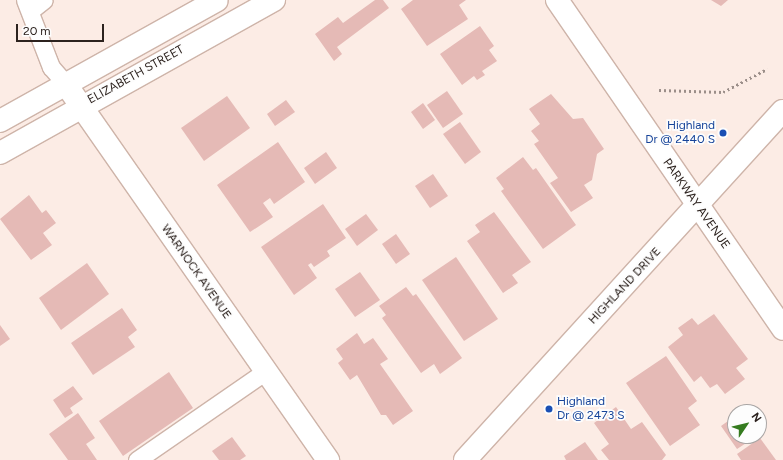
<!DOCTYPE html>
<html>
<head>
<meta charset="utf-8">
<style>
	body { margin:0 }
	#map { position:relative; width:783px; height:460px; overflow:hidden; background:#fcece5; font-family:Figtree,sans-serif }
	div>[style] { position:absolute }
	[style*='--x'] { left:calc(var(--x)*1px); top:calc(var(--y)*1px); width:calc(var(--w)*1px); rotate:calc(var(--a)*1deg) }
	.building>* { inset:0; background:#e5bab6 }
	.path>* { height:2.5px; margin-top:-1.25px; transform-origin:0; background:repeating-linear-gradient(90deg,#9b8e89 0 2px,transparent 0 5px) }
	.roads { filter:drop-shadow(1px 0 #ceb4a9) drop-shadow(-1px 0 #ceb4a9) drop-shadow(0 1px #ceb4a9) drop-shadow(0 -1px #ceb4a9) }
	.lane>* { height:17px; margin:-8.5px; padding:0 8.5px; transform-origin:8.5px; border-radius:8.5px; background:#fff }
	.street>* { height:22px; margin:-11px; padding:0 11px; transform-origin:11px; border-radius:11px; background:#fff }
	.secondary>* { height:22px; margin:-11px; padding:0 11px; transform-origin:11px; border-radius:11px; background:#fff }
	.dots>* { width:11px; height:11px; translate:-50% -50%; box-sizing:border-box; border:2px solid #fdfdfd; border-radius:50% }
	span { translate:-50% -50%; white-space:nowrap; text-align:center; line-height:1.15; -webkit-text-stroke:3.5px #fdfdfd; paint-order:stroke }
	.street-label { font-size:12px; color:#2c221e }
	.transit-label { font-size:12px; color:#164399 }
	.right { translate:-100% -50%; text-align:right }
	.left { translate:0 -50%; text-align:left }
	.north { position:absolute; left:727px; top:404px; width:40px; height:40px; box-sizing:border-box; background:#fdfdfd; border:1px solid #a9a5a4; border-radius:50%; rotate:55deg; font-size:11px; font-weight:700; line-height:16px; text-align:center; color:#2c221e }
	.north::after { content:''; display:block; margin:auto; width:14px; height:18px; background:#357b1f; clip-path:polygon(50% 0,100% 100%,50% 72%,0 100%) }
	.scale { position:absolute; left:16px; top:24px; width:88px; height:18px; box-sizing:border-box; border:2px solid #2c221e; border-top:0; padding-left:5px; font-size:12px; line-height:14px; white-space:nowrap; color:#2c221e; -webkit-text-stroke:3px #fdfdfd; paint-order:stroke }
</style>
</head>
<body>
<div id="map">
	<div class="building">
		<i style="clip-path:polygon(375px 0,383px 0,389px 8px,337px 47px,342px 54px,334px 61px,315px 34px,338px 17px,343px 23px)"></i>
		<i style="clip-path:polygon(413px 0,466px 0,459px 5px,468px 19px,427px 46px,401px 9px)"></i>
		<i style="clip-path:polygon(711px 0,728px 0,721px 6px)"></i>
		<i style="clip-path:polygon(480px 26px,494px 46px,489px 50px,497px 61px,482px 71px,485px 75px,477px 80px,474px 76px,462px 85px,440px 54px)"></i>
		<i style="clip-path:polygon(447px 91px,463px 114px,443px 128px,427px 105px)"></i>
		<i style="clip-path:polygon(551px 94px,573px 119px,583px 118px,604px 149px,597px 154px,592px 180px,584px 185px,593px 198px,571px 212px,550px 183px,558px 178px,534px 144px,539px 141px,531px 131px,540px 124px,529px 109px)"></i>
		<i style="clip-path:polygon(227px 96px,250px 128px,204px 161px,181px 128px)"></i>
		<i style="clip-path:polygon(286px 100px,295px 112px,275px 126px,267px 114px)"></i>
		<i style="clip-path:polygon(423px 103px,435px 120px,423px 129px,411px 112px)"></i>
		<i style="clip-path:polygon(460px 122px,481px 152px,465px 164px,443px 134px)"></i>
		<i style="clip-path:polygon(278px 142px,305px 182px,274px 204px,270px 198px,263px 203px,273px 217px,250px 232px,217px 185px)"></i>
		<i style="clip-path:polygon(326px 152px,337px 168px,315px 184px,304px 168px)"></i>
		<i style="clip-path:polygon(523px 157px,533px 170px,536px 168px,576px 225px,543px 249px,501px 191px,504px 189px,496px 178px)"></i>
		<i style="clip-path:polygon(433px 174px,448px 196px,430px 208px,415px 186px)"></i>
		<i style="clip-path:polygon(29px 195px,42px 213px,46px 210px,56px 223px,43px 233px,52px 245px,31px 260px,0 219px)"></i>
		<i style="clip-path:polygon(323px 204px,346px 238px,327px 251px,330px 256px,314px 267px,311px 263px,308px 265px,317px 278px,294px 295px,261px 247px)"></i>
		<i style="clip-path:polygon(494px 212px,531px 262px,512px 275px,518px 283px,503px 293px,467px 241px,480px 232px,475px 225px)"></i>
		<i style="clip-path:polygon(366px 214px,378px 230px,357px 246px,345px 229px)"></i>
		<i style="clip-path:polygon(396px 234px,410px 254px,396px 264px,382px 244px)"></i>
		<i style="clip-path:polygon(456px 257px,498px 319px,464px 341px,422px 280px)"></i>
		<i style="clip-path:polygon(87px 263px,109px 294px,61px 330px,39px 298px)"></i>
		<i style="clip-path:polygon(360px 272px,380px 300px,355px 317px,335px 289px)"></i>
		<i style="clip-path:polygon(406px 287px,413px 296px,416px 294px,462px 358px,440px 374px,434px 364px,421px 373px,382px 318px,386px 315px,379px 306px)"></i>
		<i style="clip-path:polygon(122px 308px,137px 330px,128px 337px,135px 347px,93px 375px,71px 343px)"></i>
		<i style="clip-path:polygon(714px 314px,748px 359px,736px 368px,745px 379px,725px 394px,717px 384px,710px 388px,701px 376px,694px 382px,668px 347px,683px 335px,678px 328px,692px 318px,698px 325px)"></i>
		<i style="clip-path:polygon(0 325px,10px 339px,0 346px)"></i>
		<i style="clip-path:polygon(357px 333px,364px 344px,373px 338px,388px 359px,380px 364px,413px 411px,393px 425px,386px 415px,381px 415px,357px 375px,350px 380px,338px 363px,343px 359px,336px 349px)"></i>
		<i style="clip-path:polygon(666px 356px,697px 401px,688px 408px,700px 425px,670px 446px,626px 383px)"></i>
		<i style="clip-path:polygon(169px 372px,193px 408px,123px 456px,99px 421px)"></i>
		<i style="clip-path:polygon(73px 386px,83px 399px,70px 408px,73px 413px,65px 418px,53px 400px)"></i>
		<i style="clip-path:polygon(616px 407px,631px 429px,642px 422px,666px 455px,662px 460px,609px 460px,601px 450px,609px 444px,594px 423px)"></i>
		<i style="clip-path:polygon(78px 413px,95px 438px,86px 444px,97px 460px,68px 460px,49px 434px)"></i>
		<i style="clip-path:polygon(735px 416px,735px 436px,757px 436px,737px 449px,721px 426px)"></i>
		<i style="clip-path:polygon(232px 437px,246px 456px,240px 460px,219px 460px,212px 451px)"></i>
		<i style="clip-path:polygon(760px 438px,776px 460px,741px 460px,737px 454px)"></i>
		<i style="clip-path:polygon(585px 442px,598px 460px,566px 460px,564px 456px)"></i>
	</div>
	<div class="path">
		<i style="--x:659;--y:90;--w:64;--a:1.8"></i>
		<i style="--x:723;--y:92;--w:50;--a:-27.6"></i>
	</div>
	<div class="roads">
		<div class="lane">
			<i style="--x:25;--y:0;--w:72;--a:68.8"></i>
			<i style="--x:51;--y:67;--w:21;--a:49"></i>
			<i style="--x:31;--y:10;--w:16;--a:-38"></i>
			<i style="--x:137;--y:460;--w:157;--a:-34.6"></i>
		</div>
		<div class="street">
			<i style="--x:557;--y:0;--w:399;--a:55.5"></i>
			<i style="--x:65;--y:83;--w:460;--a:55.1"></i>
			<i style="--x:0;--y:121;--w:248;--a:-29.1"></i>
			<i style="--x:0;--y:153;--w:314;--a:-29.2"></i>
		</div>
		<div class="secondary">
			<i style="--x:465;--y:460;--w:472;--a:-47.7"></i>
		</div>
	</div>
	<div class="dots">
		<i style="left:723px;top:133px;background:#1a4fb4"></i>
		<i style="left:549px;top:409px;background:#1a4fb4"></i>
	</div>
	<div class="street-label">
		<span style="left:136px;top:75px;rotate:-29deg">ELIZABETH STREET</span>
		<span style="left:696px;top:204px;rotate:55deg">PARKWAY AVENUE</span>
		<span style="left:196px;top:272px;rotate:55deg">WARNOCK AVENUE</span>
		<span style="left:625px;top:286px;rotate:-47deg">HIGHLAND DRIVE</span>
	</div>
	<div class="transit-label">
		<span class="right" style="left:715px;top:133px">Highland<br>Dr @ 2440 S</span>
		<span class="left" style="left:557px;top:409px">Highland<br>Dr @ 2473 S</span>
	</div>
	<div class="north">N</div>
	<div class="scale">20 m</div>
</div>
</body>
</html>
